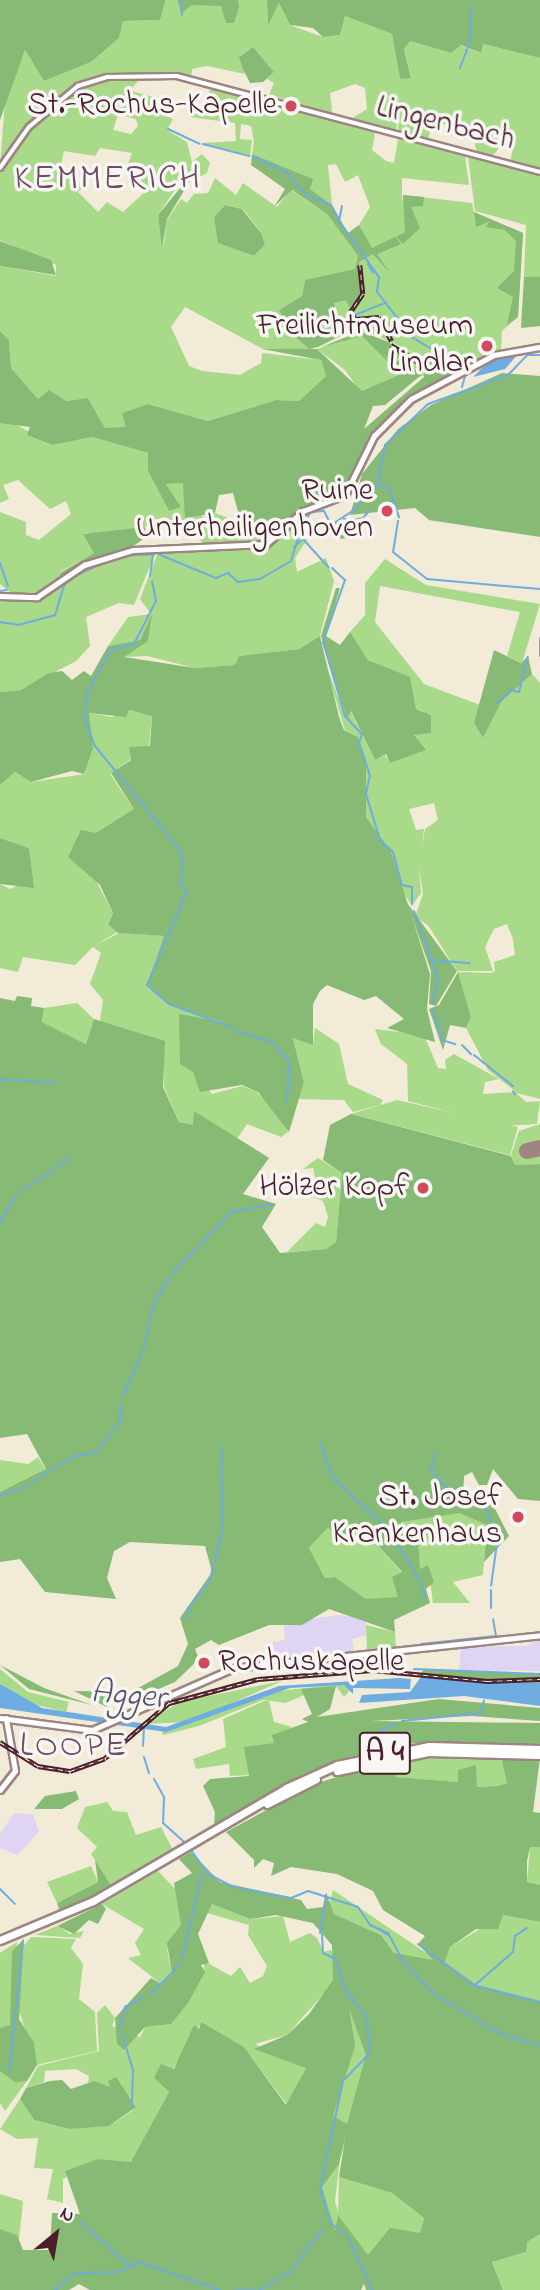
<!DOCTYPE html>
<html>
<head>
<meta charset="utf-8">
<style>
	body { margin:0 }
	#map { position:relative; width:540px; height:2290px; overflow:hidden; background:#f1ebd8; font-family:"Indie Flower",sans-serif }
	div>[style] { position:absolute }
	[style*='--x'] { left:calc(var(--x)*1px); top:calc(var(--y)*1px); width:calc(var(--w)*1px); rotate:calc(var(--a)*1deg) }
	.built>* { inset:0; background:#e0d4f4 }
	.green>* { inset:0; background:#a8da89 }
	.round { border-radius:50% }
	.forest>* { inset:0; background:#86ba75 }
	.water>* { inset:0; background:#6eace1 }
	.stream>* { height:2px; margin:-1px; padding:0 1px; transform-origin:1px; border-radius:1px; background:#6eace1 }
	.runway>* { height:16px; margin:-8px; padding:0 8px; transform-origin:8px; border-radius:8px; background:#9e8582 }
	.roads { filter:drop-shadow(2px 0 #9e8582) drop-shadow(-2px 0 #9e8582) drop-shadow(0 2px #9e8582) drop-shadow(0 -2px #9e8582) }
	.tertiary>* { height:3.5px; margin:-1.75px; padding:0 1.75px; transform-origin:1.75px; border-radius:1.75px; background:#fff }
	.secondary>* { height:4.5px; margin:-2.25px; padding:0 2.25px; transform-origin:2.25px; border-radius:2.25px; background:#fff }
	.primary>* { height:5px; margin:-2.5px; padding:0 2.5px; transform-origin:2.5px; border-radius:2.5px; background:#fff }
	.motorway>* { height:7px; margin:-3.5px; padding:0 3.5px; transform-origin:3.5px; border-radius:3.5px; background:#fff }
	.rail>* { height:4.5px; margin-top:-2.25px; transform-origin:0; background:repeating-linear-gradient(90deg,#f6f6f2 0 5px,#4a1f2b 0 10px); box-sizing:border-box; border-block:2px solid #4a1f2b }
	.dots>* { width:19px; height:19px; translate:-50% -50%; box-sizing:border-box; border:4px solid #f6f6f2; border-radius:50% }
	span { translate:-50% -50%; white-space:nowrap; text-align:center; line-height:1.15; -webkit-text-stroke:7px #f6f6f2; paint-order:stroke }
	.shield-label span { padding:2px 5px; background:#f6f6f2; border:2px solid; border-radius:5px; -webkit-text-stroke-width:0 }
	.shield-label { font-size:30px; color:#4a1f2b; font-weight:700 }
	.poi-label { font-size:32px; color:#4a1f2b }
	.right { translate:-100% -50%; text-align:right }
	.left { translate:0 -50%; text-align:left }
	.street-label { font-size:32px; color:#4a1f2b }
	.water-label { font-size:33px; color:#57506b; font-style:italic }
	.quarter-label { font-size:35px; color:#734a61; letter-spacing:2px }
	.north { position:absolute; left:21px; top:2199px; width:70px; height:70px; -webkit-text-stroke:5px #f6f6f2; paint-order:stroke; rotate:30deg; font-size:19px; font-weight:700; line-height:28px; text-align:center; color:#4a1f2b }
	.north::after { content:''; display:block; margin:auto; width:24px; height:32px; background:#4a1f2b; clip-path:polygon(50% 0,100% 100%,50% 72%,0 100%) }
</style>
</head>
<body>
<div id="map">
	<div class="built">
		<i style="clip-path:polygon(339px 1615px,366px 1618px,366px 1635px,352px 1639px,354px 1651px,273px 1660px,273px 1642px,285px 1640px,284px 1623px)"></i>
		<i style="clip-path:polygon(540px 1638px,540px 1671px,459px 1670px,461px 1647px,527px 1646px)"></i>
		<i style="clip-path:polygon(14px 1813px,33px 1814px,39px 1832px,17px 1855px,0 1848px,0 1834px)"></i>
	</div>
	<div class="green">
		<i style="clip-path:polygon(evenodd,165px 0,177px 0,182px 13px,192px 5px,222px 5px,227px 23px,234px 22px,238px 0,267px 0,268px 26px,279px 3px,290px 25px,323px 37px,340px 35px,345px 16px,392px 34px,400px 79px,411px 77px,404px 48px,410px 41px,451px 53px,460px 45px,480px 53px,482px 44px,540px 58px,540px 171px,510px 163px,515px 138px,462px 125px,457px 113px,447px 125px,433px 122px,428px 139px,441px 144px,398px 133px,399px 94px,396px 134px,346px 122px,367px 109px,365px 88px,355px 84px,330px 93px,333px 119px,293px 109px,294px 102px,269px 95px,274px 83px,267px 79px,274px 72px,253px 47px,240px 56px,245px 74px,207px 66px,192px 69px,191px 78px,132px 77px,140px 79px,130px 90px,121px 106px,131px 91px,161px 99px,167px 104px,163px 114px,173px 119px,167px 130px,187px 142px,192px 162px,202px 154px,210px 163px,207px 173px,199px 177px,194px 171px,179px 184px,158px 215px,163px 248px,167px 220px,181px 199px,187px 203px,194px 194px,208px 193px,215px 178px,236px 195px,243px 183px,277px 207px,291px 190px,327px 214px,358px 256px,372px 249px,359px 225px,370px 207px,358px 175px,345px 182px,336px 164px,328px 165px,332px 205px,310px 189px,312px 179px,252px 154px,254px 142px,251px 126px,241px 124px,240px 139px,252px 140px,250px 156px,202px 143px,236px 141px,235px 123px,190px 117px,195px 108px,202px 112px,211px 87px,375px 133px,372px 150px,386px 161px,394px 163px,398px 139px,465px 156px,469px 185px,402px 178px,402px 204px,403px 195px,472px 203px,474px 212px,523px 233px,518px 317px,502px 331px,501px 351px,457px 372px,371px 333px,342px 335px,332px 305px,315px 281px,305px 280px,302px 296px,279px 310px,289px 332px,309px 349px,263px 349px,185px 307px,171px 327px,189px 366px,202px 371px,240px 375px,261px 363px,262px 353px,321px 360px,326px 376px,299px 401px,276px 400px,208px 421px,148px 404px,123px 413px,127px 428px,105px 428px,88px 398px,66px 401px,49px 391px,38px 399px,11px 368px,9px 340px,0 331px,0 266px,56px 276px,56px 265px,0 240px,0 169px,22px 144px,30px 128px,52px 113px,70px 92px,29px 127px,0 166px,5px 101px,25px 50px,44px 81px,91px 62px,119px 38px,123px 21px,160px 20px,165px 0,118px 115px,136px 119px,138px 126px,131px 134px,113px 130px,118px 115px,165px 0,100px 148px,132px 153px,127px 167px,147px 190px,123px 212px,107px 202px,98px 212px,78px 192px,84px 186px,60px 169px,64px 151px,95px 156px,100px 148px,165px 0,225px 205px,243px 209px,260px 231px,265px 245px,254px 256px,219px 243px,214px 217px,225px 205px)"></i>
		<i class="round" style="left:475px;top:132px;width:24px;height:24px"></i>
		<i style="clip-path:polygon(468px 157px,540px 175px,540px 277px,524px 277px,526px 225px,475px 211px)"></i>
		<i style="clip-path:polygon(364px 333px,393px 344px,435px 362px,429px 374px,361px 393px,345px 370px,317px 349px)"></i>
		<i style="clip-path:polygon(10px 421px,53px 445px,92px 437px,148px 453px,148px 471px,169px 511px,181px 507px,166px 484px,183px 483px,203px 517px,215px 513px,268px 533px,252px 546px,210px 549px,189px 531px,187px 520px,185px 530px,157px 524px,104px 536px,84px 533px,94px 553px,60px 572px,62px 579px,40px 594px,15px 596px,0 584px,0 512px,26px 522px,26px 535px,39px 540px,71px 514px,66px 501px,50px 509px,18px 480px,3px 485px,9px 499px,0 503px,0 423px)"></i>
		<i style="clip-path:polygon(288px 525px,307px 540px,295px 558px,297px 572px,326px 558px,334px 581px,320px 636px,299px 649px,239px 656px,236px 665px,195px 668px,147px 656px,122px 657px,148px 641px,151px 617px,140px 640px,108px 646px,128px 617px,151px 614px,140px 599px,158px 552px,251px 550px)"></i>
		<i style="clip-path:polygon(132px 551px,156px 552px,134px 605px,119px 603px,86px 617px,90px 646px,76px 661px,21px 690px,0 692px,0 597px,40px 597px,91px 564px)"></i>
		<i style="clip-path:polygon(evenodd,385px 559px,426px 585px,540px 604px,522px 663px,507px 656px,520px 612px,380px 586px,375px 622px,424px 684px,480px 705px,474px 723px,483px 738px,502px 701px,532px 674px,540px 683px,540px 1099px,516px 1093px,526px 1102px,540px 1101px,537px 1124px,505px 1126px,408px 1101px,407px 1064px,381px 1044px,375px 1029px,424px 1035px,438px 1068px,446px 1069px,445px 1060px,454px 1054px,499px 1079px,485px 1082px,483px 1094px,516px 1092px,488px 1070px,466px 1028px,471px 1017px,458px 972px,492px 973px,495px 971px,494px 962px,515px 955px,513px 939px,507px 924px,494px 929px,485px 947px,493px 971px,457px 971px,428px 925px,415px 917px,423px 894px,419px 866px,421px 893px,412px 906px,398px 883px,391px 851px,366px 817px,366px 761px,358px 737px,345px 730px,323px 657px,346px 718px,350px 710px,375px 760px,385px 755px,390px 763px,425px 750px,413px 734px,423px 711px,416px 709px,409px 677px,368px 660px,350px 632px,365px 615px,365px 583px,385px 559px,434px 803px,438px 820px,425px 829px,422px 847px,424px 829px,416px 830px,409px 809px,434px 803px)"></i>
		<i style="clip-path:polygon(128px 710px,152px 715px,149px 746px,110px 774px,134px 809px,68px 857px,93px 875px,113px 913px,108px 923px,117px 932px,96px 945px,119px 933px,165px 936px,169px 1005px,222px 1022px,193px 1072px,212px 1094px,242px 1086px,257px 1092px,283px 1120px,288px 1132px,281px 1137px,247px 1124px,237px 1139px,195px 1112px,194px 1126px,179px 1122px,164px 1087px,164px 1041px,100px 1021px,103px 1000px,90px 984px,101px 953px,93px 947px,75px 965px,23px 957px,18px 972px,0 968px,0 884px,10px 889px,32px 879px,29px 848px,0 838px,0 785px,15px 772px,31px 782px,85px 774px,89px 713px,112px 717px)"></i>
		<i style="clip-path:polygon(77px 1003px,94px 1019px,86px 1044px,42px 1022px,44px 1008px)"></i>
		<i style="clip-path:polygon(315px 1028px,339px 1044px,348px 1084px,383px 1100px,380px 1105px,353px 1112px,344px 1100px,296px 1099px,304px 1082px,293px 1037px,313px 1045px)"></i>
		<i style="clip-path:polygon(397px 1100px,518px 1127px,510px 1155px,351px 1114px)"></i>
		<i style="clip-path:polygon(540px 1124px,540px 1164px,515px 1165px,511px 1155px,519px 1131px)"></i>
		<i style="clip-path:polygon(318px 1158px,342px 1173px,336px 1242px,326px 1249px,287px 1252px,316px 1223px,325px 1227px,328px 1217px,323px 1201px,309px 1195px,316px 1182px,313px 1168px,303px 1169px)"></i>
		<i style="clip-path:polygon(38px 1457px,46px 1470px,0 1492px,0 1460px,28px 1464px)"></i>
		<i style="clip-path:polygon(433px 1513px,459px 1513px,487px 1525px,483px 1575px,453px 1582px,470px 1603px,433px 1603px,428px 1566px,420px 1570px,416px 1548px,404px 1534px,401px 1522px)"></i>
		<i style="clip-path:polygon(328px 1526px,365px 1531px,402px 1573px,399px 1598px,366px 1599px,335px 1577px,325px 1578px,309px 1548px)"></i>
		<i style="clip-path:polygon(366px 1625px,395px 1632px,396px 1648px,367px 1649px)"></i>
		<i style="clip-path:polygon(0 1669px,28px 1692px,69px 1702px,66px 1712px,28px 1703px,0 1684px)"></i>
		<i style="clip-path:polygon(282px 1681px,189px 1722px,143px 1724px,180px 1702px)"></i>
		<i style="clip-path:polygon(332px 1685px,344px 1685px,350px 1690px,344px 1697px,336px 1686px,302px 1690px,304px 1695px,286px 1703px,263px 1700px,199px 1726px,163px 1735px,162px 1732px,270px 1692px)"></i>
		<i style="clip-path:polygon(264px 1701px,269px 1701px,274px 1722px,292px 1727px,275px 1743px,245px 1748px,249px 1775px,230px 1776px,229px 1764px,196px 1769px,193px 1759px,226px 1747px,223px 1719px)"></i>
		<i style="clip-path:polygon(500px 1753px,507px 1783px,497px 1786px,477px 1787px,475px 1765px,458px 1782px,395px 1777px,397px 1759px)"></i>
		<i style="clip-path:polygon(107px 1802px,113px 1811px,127px 1812px,136px 1835px,161px 1827px,173px 1850px,112px 1887px,91px 1854px,97px 1847px,77px 1828px,85px 1807px)"></i>
		<i style="clip-path:polygon(530px 1847px,540px 1847px,540px 1885px,527px 1882px)"></i>
		<i style="clip-path:polygon(91px 1866px,98px 1882px,57px 1903px,47px 1882px)"></i>
		<i style="clip-path:polygon(158px 1871px,179px 1893px,181px 1925px,167px 1950px,172px 1974px,160px 1983px,128px 1958px,141px 1955px,135px 1943px,144px 1929px,102px 1904px)"></i>
		<i style="clip-path:polygon(333px 1890px,447px 1967px,540px 2059px,394px 1953px,381px 1935px,334px 1914px,328px 1909px)"></i>
		<i style="clip-path:polygon(212px 1904px,250px 1919px,283px 1916px,290px 1942px,310px 1933px,317px 1938px,324px 1952px,331px 1950px,378px 2034px,340px 2159px,335px 2201px,341px 2224px,336px 2232px,319px 2216px,326px 1991px,287px 2035px,255px 2044px,306px 2068px,287px 2105px,244px 2047px,201px 2023px,173px 2069px,155px 2079px,169px 2092px,131px 2163px,98px 2159px,63px 2179px,63px 2203px,47px 2199px,53px 2169px,34px 2168px,38px 2138px,17px 2139px,0 2129px,20px 2099px,34px 2120px,69px 2129px,114px 2123px,133px 2110px,132px 2098px,94px 2081px,88px 2087px,89px 2076px,76px 2069px,45px 2071px,44px 2082px,26px 2088px,38px 2066px,99px 2051px,97px 2013px,105px 2005px,115px 2018px,112px 2026px,140px 2037px,145px 2027px,171px 2024px,204px 1973px,204px 1961px,231px 1976px,240px 1967px,250px 1983px,263px 1976px,267px 1966px,248px 1935px,249px 1925px,207px 1913px)"></i>
		<i style="clip-path:polygon(503px 1915px,540px 1922px,540px 2001px,481px 1988px,445px 1962px,450px 1947px)"></i>
		<i style="clip-path:polygon(57px 1926px,70px 1934px,84px 1931px,80px 1938px,35px 1935px)"></i>
		<i style="clip-path:polygon(31px 1937px,76px 1939px,71px 1948px,83px 1964px,79px 1999px,95px 2012px,97px 2051px,37px 2065px,19px 2011px,21px 1949px)"></i>
		<i style="clip-path:polygon(17px 1942px,10px 2026px,0 2028px,0 1953px)"></i>
		<i style="clip-path:polygon(0 2071px,27px 2081px,5px 2111px,0 2103px)"></i>
		<i style="clip-path:polygon(339px 2177px,392px 2193px,424px 2218px,420px 2233px,368px 2256px,338px 2215px)"></i>
		<i style="clip-path:polygon(0 2194px,23px 2201px,19px 2240px,0 2229px)"></i>
		<i style="clip-path:polygon(540px 2234px,540px 2290px,503px 2290px,492px 2262px,526px 2252px,526px 2242px)"></i>
	</div>
	<div class="forest">
		<i style="clip-path:polygon(0 0,165px 0,165px 2px,160px 20px,123px 21px,119px 38px,91px 62px,44px 81px,25px 50px,0 120px)"></i>
		<i style="clip-path:polygon(177px 0,238px 0,239px 7px,234px 23px,226px 23px,221px 6px,192px 5px,182px 13px)"></i>
		<i style="clip-path:polygon(267px 0,540px 0,540px 58px,483px 44px,481px 53px,461px 45px,451px 53px,410px 41px,404px 49px,411px 78px,400px 79px,392px 34px,345px 16px,340px 35px,323px 37px,313px 28px,290px 25px,279px 3px,268px 26px)"></i>
		<i style="clip-path:polygon(253px 47px,274px 72px,263px 82px,250px 83px,243px 69px,239px 57px)"></i>
		<i style="clip-path:polygon(252px 154px,313px 179px,310px 189px,332px 205px,348px 233px,359px 225px,372px 248px,395px 237px,401px 244px,377px 254px,390px 273px,373px 254px,359px 262px,362px 296px,349px 307px,346px 300px,334px 303px,342px 335px,318px 347px,309px 349px,289px 332px,279px 310px,302px 296px,305px 280px,355px 269px,358px 256px,327px 214px,292px 190px,274px 207px,285px 189px,251px 165px)"></i>
		<i style="clip-path:polygon(194px 171px,199px 177px,191px 179px,167px 219px,162px 248px,158px 215px)"></i>
		<i style="clip-path:polygon(403px 195px,424px 197px,423px 206px,411px 207px,420px 228px,403px 244px,396px 237px,405px 232px)"></i>
		<i style="clip-path:polygon(225px 205px,242px 209px,261px 233px,265px 245px,254px 256px,218px 243px,214px 217px)"></i>
		<i style="clip-path:polygon(474px 212px,523px 233px,518px 317px,507px 325px,513px 297px,497px 288px,514px 271px,516px 241px,505px 230px,486px 227px,490px 221px,476px 227px)"></i>
		<i style="clip-path:polygon(0 241px,51px 260px,56px 275px,0 266px)"></i>
		<i style="clip-path:polygon(524px 277px,540px 277px,540px 326px,521px 328px)"></i>
		<i style="clip-path:polygon(0 331px,9px 340px,11px 368px,38px 399px,49px 390px,66px 401px,88px 398px,105px 428px,126px 427px,122px 413px,148px 404px,208px 421px,276px 400px,299px 401px,326px 376px,321px 360px,262px 349px,317px 349px,362px 391px,397px 376px,403px 366px,392px 363px,382px 352px,391px 365px,362px 336px,321px 347px,354px 334px,364px 333px,389px 342px,399px 353px,398px 359px,394px 353px,392px 354px,397px 362px,401px 356px,398px 350px,415px 360px,410px 369px,425px 372px,385px 405px,373px 406px,364px 429px,424px 377px,425px 365px,405px 351px,454px 373px,408px 400px,377px 429px,345px 493px,301px 510px,263px 545px,251px 548px,218px 549px,252px 546px,268px 534px,242px 526px,233px 493px,219px 495px,215px 513px,185px 518px,183px 483px,166px 484px,181px 507px,169px 511px,148px 471px,148px 453px,92px 437px,53px 445px,27px 435px,30px 427px,0 423px)"></i>
		<i style="clip-path:polygon(502px 373px,540px 376px,540px 537px,429px 520px,415px 508px,350px 515px,362px 474px,398px 429px,431px 405px)"></i>
		<i style="clip-path:polygon(363px 517px,359px 535px,341px 539px,327px 525px)"></i>
		<i style="clip-path:polygon(145px 527px,146px 537px,128px 550px,62px 579px,60px 573px,94px 553px,83px 534px)"></i>
		<i style="clip-path:polygon(336px 588px,340px 588px,326px 636px,340px 645px,350px 632px,368px 660px,410px 677px,416px 709px,431px 715px,431px 733px,414px 735px,426px 750px,390px 763px,386px 754px,375px 760px,351px 711px,347px 719px,321px 636px)"></i>
		<i style="clip-path:polygon(152px 614px,148px 641px,124px 657px,195px 668px,235px 665px,239px 656px,299px 649px,320px 636px,339px 717px,344px 730px,358px 737px,366px 761px,366px 817px,391px 851px,430px 974px,427px 1009px,435px 1042px,387px 1028px,404px 1019px,376px 996px,364px 1000px,327px 985px,320px 991px,313px 1004px,313px 1045px,293px 1038px,304px 1082px,289px 1132px,258px 1092px,242px 1085px,200px 1092px,193px 1072px,180px 1064px,179px 1014px,222px 1022px,169px 1005px,148px 984px,164px 936px,118px 933px,108px 924px,113px 913px,100px 885px,68px 857px,81px 830px,96px 833px,134px 809px,111px 773px,131px 760px,129px 747px,150px 746px,152px 716px,129px 710px,126px 717px,89px 713px,93px 748px,84px 774px,72px 771px,31px 782px,15px 772px,0 785px,0 692px,21px 690px,49px 673px,62px 671px,72px 680px,84px 671px,91px 676px,108px 646px,140px 640px)"></i>
		<i style="clip-path:polygon(494px 650px,521px 663px,528px 656px,532px 674px,502px 701px,483px 738px,474px 723px)"></i>
		<i style="clip-path:polygon(0 838px,29px 848px,34px 888px,0 884px)"></i>
		<i style="clip-path:polygon(407px 903px,457px 971px,436px 1006px,429px 1004px,431px 971px)"></i>
		<i style="clip-path:polygon(458px 972px,471px 1017px,466px 1028px,450px 1025px,443px 1050px,429px 1009px,439px 1005px)"></i>
		<i style="clip-path:polygon(evenodd,17px 996px,32px 998px,31px 1006px,44px 1008px,42px 1022px,86px 1044px,94px 1019px,165px 1041px,163px 1087px,179px 1122px,193px 1125px,194px 1111px,269px 1158px,243px 1194px,276px 1204px,262px 1227px,280px 1253px,326px 1249px,336px 1242px,342px 1173px,323px 1160px,330px 1125px,351px 1114px,511px 1156px,515px 1165px,540px 1164px,540px 1501px,518px 1499px,493px 1469px,487px 1485px,479px 1485px,472px 1472px,464px 1476px,463px 1498px,491px 1501px,509px 1536px,484px 1562px,487px 1525px,459px 1513px,401px 1522px,404px 1534px,418px 1540px,420px 1569px,428px 1565px,434px 1582px,426px 1589px,430px 1603px,394px 1620px,395px 1632px,329px 1609px,302px 1625px,269px 1625px,219px 1645px,211px 1640px,195px 1649px,199px 1659px,175px 1682px,135px 1699px,109px 1700px,107px 1707px,74px 1691px,131px 1692px,178px 1666px,188px 1644px,180px 1618px,212px 1572px,205px 1546px,130px 1542px,114px 1551px,107px 1578px,116px 1599px,45px 1592px,20px 1559px,0 1562px,0 1492px,46px 1469px,27px 1434px,0 1438px,0 998px,15px 1001px,17px 996px,328px 1527px,339px 1541px,365px 1531px,402px 1572px,392px 1577px,398px 1597px,366px 1599px,335px 1577px,325px 1578px,309px 1548px,328px 1527px)"></i>
		<i style="clip-path:polygon(0 1665px,44px 1688px,92px 1705px,29px 1689px)"></i>
		<i style="clip-path:polygon(423px 1669px,540px 1674px,540px 1683px,421px 1677px)"></i>
		<i style="clip-path:polygon(336px 1686px,330px 1709px,317px 1717px,439px 1699px,540px 1708px,540px 1721px,472px 1716px,371px 1721px,540px 1723px,540px 1744px,415px 1743px,346px 1758px,214px 1826px,215px 1812px,203px 1786px,210px 1779px,249px 1776px,244px 1747px,274px 1743px,272px 1735px,308px 1722px,302px 1719px,312px 1714px,301px 1689px)"></i>
		<i style="clip-path:polygon(evenodd,500px 1753px,540px 1758px,533px 1812px,540px 1813px,540px 1847px,530px 1847px,527px 1861px,527px 1882px,540px 1885px,540px 1922px,503px 1915px,498px 1929px,476px 1929px,450px 1947px,445px 1962px,481px 1988px,540px 2001px,540px 2234px,527px 2242px,526px 2252px,492px 2262px,503px 2290px,366px 2290px,364px 2284px,361px 2290px,90px 2290px,79px 2284px,69px 2290px,0 2290px,0 2229px,17px 2235px,23px 2250px,50px 2250px,52px 2213px,80px 2214px,65px 2171px,98px 2159px,131px 2162px,169px 2092px,154px 2078px,161px 2064px,174px 2069px,194px 2025px,199px 2029px,201px 2022px,244px 2047px,286px 2105px,306px 2068px,254px 2049px,287px 2035px,309px 2014px,333px 1980px,332px 1945px,313px 1923px,276px 1915px,250px 1919px,212px 1904px,198px 1934px,209px 1963px,201px 1965px,205px 1972px,188px 2003px,171px 2024px,145px 2027px,124px 2050px,117px 2044px,115px 2018px,151px 1978px,160px 1983px,172px 1974px,167px 1943px,181px 1925px,174px 1883px,192px 1873px,179px 1859px,191px 1852px,220px 1882px,301px 1900px,307px 1909px,323px 1907px,327px 1895px,334px 1914px,381px 1935px,394px 1953px,433px 1960px,418px 1944px,425px 1936px,383px 1910px,373px 1891px,337px 1874px,291px 1867px,271px 1876px,274px 1863px,263px 1859px,254px 1868px,254px 1860px,226px 1832px,314px 1784px,397px 1759px,396px 1777px,458px 1782px,458px 1770px,476px 1765px,477px 1787px,497px 1786px,507px 1783px,500px 1753px,349px 2008px,366px 2055px,347px 2124px,333px 2116px,355px 2046px,349px 2008px,500px 1753px,346px 2133px,339px 2177px,392px 2193px,424px 2218px,420px 2233px,390px 2228px,368px 2255px,338px 2215px,335px 2231px,322px 2187px,339px 2164px,346px 2133px)"></i>
		<i style="clip-path:polygon(76px 1791px,79px 1799px,62px 1809px,34px 1809px,45px 1796px)"></i>
		<i style="clip-path:polygon(95px 1860px,112px 1887px,60px 1913px,57px 1903px,98px 1882px)"></i>
		<i style="clip-path:polygon(102px 1904px,106px 1909px,98px 1924px,89px 1920px,74px 1934px,57px 1926px)"></i>
		<i style="clip-path:polygon(24px 1939px,19px 2019px,34px 2043px,37px 2065px,27px 2081px,15px 2082px,0 2071px,0 2028px,10px 2025px,12px 1951px)"></i>
		<i style="clip-path:polygon(116px 2077px,136px 2107px,109px 2126px,69px 2129px,34px 2120px,20px 2099px,26px 2088px,50px 2081px,62px 2080px,71px 2089px,94px 2081px,110px 2087px,108px 2081px)"></i>
	</div>
	<div class="water">
		<i style="clip-path:polygon(519px 353px,505px 369px,473px 377px,489px 361px)"></i>
		<i style="clip-path:polygon(421px 1677px,540px 1683px,540px 1706px,464px 1696px,359px 1703px,362px 1695px,410px 1692px)"></i>
		<i style="clip-path:polygon(399px 1678px,411px 1679px,410px 1689px,353px 1688px,353px 1694px,344px 1685px,290px 1688px,166px 1732px,0 1708px,0 1684px,42px 1708px,166px 1727px,279px 1686px)"></i>
	</div>
	<div class="stream">
		<i style="--x:180;--y:0;--w:15;--a:82"></i>
		<i style="--x:460;--y:68;--w:30;--a:-69"></i>
		<i style="--x:471;--y:40;--w:32;--a:-90"></i>
		<i style="--x:168;--y:129;--w:35;--a:25"></i>
		<i style="--x:203;--y:144;--w:48;--a:14.6"></i>
		<i style="--x:253;--y:157;--w:36;--a:24"></i>
		<i style="--x:286;--y:172;--w:30;--a:48"></i>
		<i style="--x:306;--y:194;--w:27;--a:24"></i>
		<i style="--x:331;--y:205;--w:16;--a:63"></i>
		<i style="--x:342;--y:206;--w:15;--a:101"></i>
		<i style="--x:339;--y:221;--w:69;--a:54.5"></i>
		<i style="--x:379;--y:277;--w:15;--a:98"></i>
		<i style="--x:377;--y:292;--w:58;--a:52"></i>
		<i style="--x:413;--y:338;--w:53;--a:30.4"></i>
		<i style="--x:368;--y:264;--w:10;--a:61"></i>
		<i style="--x:340;--y:321;--w:48;--a:-21.8"></i>
		<i style="--x:461;--y:366;--w:3;--a:45"></i>
		<i style="--x:462;--y:387;--w:15;--a:-74"></i>
		<i style="--x:380;--y:484;--w:10;--a:24"></i>
		<i style="--x:389;--y:488;--w:31;--a:71"></i>
		<i style="--x:344;--y:519;--w:17;--a:3"></i>
		<i style="--x:361;--y:520;--w:13;--a:-48"></i>
		<i style="--x:398;--y:521;--w:31;--a:99"></i>
		<i style="--x:393;--y:552;--w:43;--a:38.5"></i>
		<i style="--x:427;--y:579;--w:113;--a:5.1"></i>
		<i style="--x:326;--y:529;--w:24;--a:7"></i>
		<i style="--x:350;--y:532;--w:16;--a:-47"></i>
		<i style="--x:302;--y:530;--w:20;--a:-66"></i>
		<i style="--x:310;--y:512;--w:14;--a:-4"></i>
		<i style="--x:324;--y:511;--w:16;--a:63"></i>
		<i style="--x:331;--y:525;--w:31;--a:-33"></i>
		<i style="--x:357;--y:508;--w:18;--a:-68"></i>
		<i style="--x:364;--y:491;--w:14;--a:-17"></i>
		<i style="--x:377;--y:487;--w:43;--a:-79.2"></i>
		<i style="--x:385;--y:445;--w:59;--a:-43.6"></i>
		<i style="--x:428;--y:404;--w:85;--a:-19.9"></i>
		<i style="--x:508;--y:375;--w:28;--a:-46"></i>
		<i style="--x:527;--y:355;--w:13;--a:0"></i>
		<i style="--x:304;--y:532;--w:8;--a:-45"></i>
		<i style="--x:294;--y:547;--w:12;--a:-42"></i>
		<i style="--x:303;--y:539;--w:38;--a:48"></i>
		<i style="--x:158;--y:554;--w:63;--a:22.5"></i>
		<i style="--x:216;--y:578;--w:13;--a:-23"></i>
		<i style="--x:228;--y:573;--w:13;--a:42"></i>
		<i style="--x:238;--y:582;--w:22;--a:-8"></i>
		<i style="--x:260;--y:579;--w:36;--a:-30"></i>
		<i style="--x:291;--y:561;--w:27;--a:-73"></i>
		<i style="--x:121;--y:556;--w:34;--a:-3"></i>
		<i style="--x:0;--y:563;--w:24;--a:71"></i>
		<i style="--x:332;--y:568;--w:18;--a:43"></i>
		<i style="--x:345;--y:580;--w:66;--a:109.5"></i>
		<i style="--x:323;--y:642;--w:77;--a:73.4"></i>
		<i style="--x:345;--y:716;--w:25;--a:47"></i>
		<i style="--x:362;--y:734;--w:9;--a:111"></i>
		<i style="--x:359;--y:742;--w:35;--a:72"></i>
		<i style="--x:370;--y:775;--w:19;--a:102"></i>
		<i style="--x:366;--y:794;--w:48;--a:73.1"></i>
		<i style="--x:380;--y:840;--w:18;--a:43"></i>
		<i style="--x:393;--y:852;--w:34;--a:75"></i>
		<i style="--x:402;--y:885;--w:10;--a:11"></i>
		<i style="--x:412;--y:887;--w:17;--a:90"></i>
		<i style="--x:150;--y:576;--w:22;--a:-82"></i>
		<i style="--x:0;--y:591;--w:7;--a:-8"></i>
		<i style="--x:0;--y:622;--w:18;--a:9"></i>
		<i style="--x:18;--y:625;--w:38;--a:-15"></i>
		<i style="--x:55;--y:615;--w:37;--a:-73"></i>
		<i style="--x:66;--y:580;--w:51;--a:-24.5"></i>
		<i style="--x:540;--y:638;--w:18;--a:90"></i>
		<i style="--x:106;--y:660;--w:10;--a:-73"></i>
		<i style="--x:109;--y:650;--w:26;--a:-13"></i>
		<i style="--x:134;--y:644;--w:48;--a:-62.9"></i>
		<i style="--x:156;--y:601;--w:20;--a:-101"></i>
		<i style="--x:103;--y:662;--w:38;--a:117"></i>
		<i style="--x:86;--y:696;--w:23;--a:92"></i>
		<i style="--x:85;--y:719;--w:29;--a:70"></i>
		<i style="--x:95;--y:746;--w:139;--a:50.8"></i>
		<i style="--x:183;--y:854;--w:32;--a:94"></i>
		<i style="--x:181;--y:886;--w:8;--a:40"></i>
		<i style="--x:187;--y:891;--w:102;--a:113.1"></i>
		<i style="--x:147;--y:985;--w:29;--a:41"></i>
		<i style="--x:169;--y:1004;--w:66;--a:20.4"></i>
		<i style="--x:498;--y:703;--w:19;--a:-43"></i>
		<i style="--x:512;--y:690;--w:7;--a:16"></i>
		<i style="--x:519;--y:692;--w:36;--a:-76"></i>
		<i style="--x:414;--y:911;--w:71;--a:70.3"></i>
		<i style="--x:438;--y:978;--w:25;--a:102"></i>
		<i style="--x:434;--y:960;--w:36;--a:5"></i>
		<i style="--x:433;--y:1010;--w:31;--a:73"></i>
		<i style="--x:442;--y:1040;--w:14;--a:17"></i>
		<i style="--x:235;--y:1031;--w:37;--a:16"></i>
		<i style="--x:271;--y:1041;--w:27;--a:48"></i>
		<i style="--x:289;--y:1061;--w:40;--a:92.9"></i>
		<i style="--x:462;--y:1045;--w:13;--a:45"></i>
		<i style="--x:474;--y:1055;--w:50;--a:38.5"></i>
		<i style="--x:0;--y:1079;--w:13;--a:4"></i>
		<i style="--x:17;--y:1080;--w:38;--a:5"></i>
		<i style="--x:513;--y:1091;--w:4;--a:56"></i>
		<i style="--x:54;--y:1169;--w:20;--a:-37"></i>
		<i style="--x:19;--y:1192;--w:39;--a:-32"></i>
		<i style="--x:0;--y:1223;--w:32;--a:-60"></i>
		<i style="--x:172;--y:1273;--w:86;--a:-45.5"></i>
		<i style="--x:232;--y:1212;--w:42;--a:-11"></i>
		<i style="--x:143;--y:1351;--w:49;--a:-77.1"></i>
		<i style="--x:154;--y:1303;--w:32;--a:-58"></i>
		<i style="--x:123;--y:1396;--w:45;--a:-66.3"></i>
		<i style="--x:320;--y:1443;--w:39;--a:69"></i>
		<i style="--x:334;--y:1479;--w:74;--a:42.8"></i>
		<i style="--x:388;--y:1529;--w:59;--a:58.2"></i>
		<i style="--x:436;--y:1454;--w:16;--a:108"></i>
		<i style="--x:431;--y:1469;--w:13;--a:58"></i>
		<i style="--x:438;--y:1480;--w:37;--a:38"></i>
		<i style="--x:467;--y:1503;--w:20;--a:15"></i>
		<i style="--x:486;--y:1508;--w:37;--a:73"></i>
		<i style="--x:497;--y:1543;--w:43;--a:97.9"></i>
		<i style="--x:221;--y:1477;--w:30;--a:-88"></i>
		<i style="--x:222;--y:1479;--w:49;--a:90"></i>
		<i style="--x:31;--y:1483;--w:49;--a:-32.4"></i>
		<i style="--x:72;--y:1457;--w:25;--a:-11"></i>
		<i style="--x:97;--y:1452;--w:38;--a:-53"></i>
		<i style="--x:120;--y:1422;--w:19;--a:-87"></i>
		<i style="--x:0;--y:1495;--w:28;--a:-18"></i>
		<i style="--x:421;--y:1581;--w:17;--a:77"></i>
		<i style="--x:491;--y:1608;--w:18;--a:-90"></i>
		<i style="--x:187;--y:1619;--w:11;--a:-85"></i>
		<i style="--x:188;--y:1608;--w:33;--a:-50"></i>
		<i style="--x:209;--y:1583;--w:53;--a:-75.7"></i>
		<i style="--x:421;--y:1644;--w:75;--a:-6.1"></i>
		<i style="--x:496;--y:1636;--w:17;--a:-100"></i>
		<i style="--x:414;--y:1669;--w:126;--a:2.3"></i>
		<i style="--x:402;--y:1721;--w:79;--a:-5.8"></i>
		<i style="--x:481;--y:1713;--w:13;--a:-77"></i>
		<i style="--x:384;--y:1742;--w:12;--a:-99"></i>
		<i style="--x:382;--y:1730;--w:17;--a:-25"></i>
		<i style="--x:143;--y:1746;--w:17;--a:-87"></i>
		<i style="--x:144;--y:1757;--w:17;--a:73"></i>
		<i style="--x:154;--y:1779;--w:21;--a:61"></i>
		<i style="--x:164;--y:1797;--w:26;--a:92"></i>
		<i style="--x:163;--y:1823;--w:30;--a:42"></i>
		<i style="--x:189;--y:1847;--w:33;--a:55"></i>
		<i style="--x:208;--y:1874;--w:29;--a:27"></i>
		<i style="--x:234;--y:1887;--w:58;--a:10.9"></i>
		<i style="--x:291;--y:1898;--w:18;--a:-22"></i>
		<i style="--x:308;--y:1891;--w:52;--a:17.7"></i>
		<i style="--x:358;--y:1907;--w:22;--a:56"></i>
		<i style="--x:370;--y:1925;--w:20;--a:24"></i>
		<i style="--x:388;--y:1933;--w:32;--a:62"></i>
		<i style="--x:403;--y:1961;--w:45;--a:46.8"></i>
		<i style="--x:434;--y:1994;--w:74;--a:30.7"></i>
		<i style="--x:498;--y:2032;--w:44;--a:18.4"></i>
		<i style="--x:0;--y:1889;--w:21;--a:45"></i>
		<i style="--x:378;--y:1929;--w:12;--a:31"></i>
		<i style="--x:320;--y:1933;--w:39;--a:-81"></i>
		<i style="--x:322;--y:1934;--w:19;--a:87"></i>
		<i style="--x:323;--y:1953;--w:13;--a:27"></i>
		<i style="--x:335;--y:1959;--w:34;--a:71"></i>
		<i style="--x:346;--y:1991;--w:33;--a:51"></i>
		<i style="--x:367;--y:2017;--w:37;--a:87"></i>
		<i style="--x:369;--y:2054;--w:37;--a:134"></i>
		<i style="--x:343;--y:2081;--w:110;--a:102"></i>
		<i style="--x:320;--y:2189;--w:36;--a:72"></i>
		<i style="--x:331;--y:2223;--w:18;--a:41"></i>
		<i style="--x:418;--y:1944;--w:69;--a:36.7"></i>
		<i style="--x:473;--y:1985;--w:69;--a:14.2"></i>
		<i style="--x:182;--y:1959;--w:88;--a:-76.9"></i>
		<i style="--x:475;--y:1985;--w:50;--a:-41"></i>
		<i style="--x:513;--y:1952;--w:16;--a:-83"></i>
		<i style="--x:515;--y:1936;--w:14;--a:-34"></i>
		<i style="--x:151;--y:1994;--w:43;--a:-45.9"></i>
		<i style="--x:120;--y:2029;--w:23;--a:-77"></i>
		<i style="--x:125;--y:2007;--w:20;--a:-27"></i>
		<i style="--x:122;--y:2034;--w:39;--a:73"></i>
		<i style="--x:133;--y:2071;--w:36;--a:92"></i>
		<i style="--x:9;--y:2072;--w:132;--a:-83.9"></i>
		<i style="--x:80;--y:2222;--w:65;--a:41.3"></i>
		<i style="--x:348;--y:2237;--w:58;--a:65.6"></i>
		<i style="--x:55;--y:2290;--w:27;--a:-39"></i>
		<i style="--x:76;--y:2273;--w:43;--a:-1.3"></i>
		<i style="--x:119;--y:2272;--w:22;--a:-27"></i>
		<i style="--x:139;--y:2262;--w:86;--a:19.1"></i>
		<i style="--x:234;--y:2290;--w:21;--a:0"></i>
		<i style="--x:259;--y:2290;--w:36;--a:-30"></i>
		<i style="--x:290;--y:2272;--w:54;--a:-52.5"></i>
	</div>
	<div class="runway">
		<i style="--x:527;--y:1151;--w:13;--a:-13"></i>
	</div>
	<div class="roads">
		<div class="tertiary">
			<i style="--x:0;--y:168;--w:50;--a:-54.7"></i>
			<i style="--x:29;--y:127;--w:64;--a:-39.9"></i>
			<i style="--x:78;--y:86;--w:31;--a:-17"></i>
			<i style="--x:108;--y:77;--w:69;--a:-0.8"></i>
			<i style="--x:177;--y:76;--w:375;--a:14.8"></i>
		</div>
		<div class="secondary">
			<i style="--x:0;--y:596;--w:37;--a:2"></i>
			<i style="--x:37;--y:597;--w:57;--a:-34.2"></i>
			<i style="--x:84;--y:565;--w:51;--a:-17"></i>
			<i style="--x:133;--y:550;--w:133;--a:-2.6"></i>
			<i style="--x:266;--y:544;--w:50;--a:-41.7"></i>
			<i style="--x:303;--y:511;--w:45;--a:-20.9"></i>
			<i style="--x:345;--y:495;--w:66;--a:-63.8"></i>
			<i style="--x:374;--y:436;--w:52;--a:-45"></i>
			<i style="--x:411;--y:399;--w:94;--a:-27.9"></i>
			<i style="--x:494;--y:355;--w:47;--a:-9.9"></i>
			<i style="--x:0;--y:1790;--w:24;--a:-52"></i>
			<i style="--x:15;--y:1771;--w:53;--a:-99.8"></i>
		</div>
		<div class="primary">
			<i style="--x:0;--y:1718;--w:93;--a:7.4"></i>
			<i style="--x:92;--y:1730;--w:154;--a:-23.7"></i>
			<i style="--x:233;--y:1668;--w:309;--a:-6.1"></i>
		</div>
		<div class="motorway">
			<i style="--x:337;--y:1771;--w:93;--a:-11.8"></i>
			<i style="--x:428;--y:1752;--w:112;--a:1.5"></i>
			<i style="--x:267;--y:1804;--w:55;--a:-27"></i>
			<i style="--x:0;--y:1940;--w:101;--a:-22.8"></i>
			<i style="--x:93;--y:1901;--w:224;--a:-30.3"></i>
			<i style="--x:286;--y:1788;--w:56;--a:-24.3"></i>
			<i style="--x:337;--y:1765;--w:94;--a:-11.7"></i>
			<i style="--x:429;--y:1746;--w:111;--a:1.5"></i>
		</div>
	</div>
	<div class="rail">
		<i style="--x:360;--y:265;--w:29;--a:84"></i>
		<i style="--x:363;--y:294;--w:23;--a:124"></i>
		<i style="--x:350;--y:313;--w:8;--a:45"></i>
		<i style="--x:356;--y:319;--w:23;--a:-5"></i>
		<i style="--x:379;--y:317;--w:27;--a:62"></i>
		<i style="--x:391;--y:345;--w:40;--a:32"></i>
		<i style="--x:0;--y:1742;--w:45;--a:32.3"></i>
		<i style="--x:38;--y:1766;--w:32;--a:9"></i>
		<i style="--x:70;--y:1771;--w:37;--a:-20"></i>
		<i style="--x:105;--y:1758;--w:84;--a:-40.7"></i>
		<i style="--x:169;--y:1703;--w:92;--a:-15.1"></i>
		<i style="--x:258;--y:1679;--w:115;--a:-4.5"></i>
		<i style="--x:373;--y:1670;--w:115;--a:5.5"></i>
		<i style="--x:487;--y:1681;--w:53;--a:-2.2"></i>
	</div>
	<div class="dots">
		<i style="left:291px;top:106px;background:#d1495b"></i>
		<i style="left:487px;top:346px;background:#d1495b"></i>
		<i style="left:387px;top:511px;background:#d1495b"></i>
		<i style="left:423px;top:1188px;background:#d1495b"></i>
		<i style="left:518px;top:1517px;background:#d1495b"></i>
		<i style="left:204px;top:1663px;background:#d1495b"></i>
	</div>
	<div class="shield-label">
		<span style="left:385px;top:1753px">A 4</span>
	</div>
	<div class="poi-label">
		<span class="right" style="left:277px;top:106px">St.-Rochus-Kapelle</span>
		<span class="right" style="left:473px;top:346px">Freilichtmuseum<br>Lindlar</span>
		<span class="right" style="left:373px;top:511px">Ruine<br>Unterheiligenhoven</span>
		<span class="right" style="left:409px;top:1188px">Hölzer Kopf</span>
		<span class="right" style="left:502px;top:1517px">St. Josef<br>Krankenhaus</span>
		<span class="left" style="left:218px;top:1663px">Rochuskapelle</span>
	</div>
	<div class="street-label">
		<span style="left:445px;top:125px;rotate:14deg">Lingenbach</span>
	</div>
	<div class="water-label">
		<span style="left:128px;top:1697px;rotate:5deg">Agger</span>
	</div>
	<div class="quarter-label">
		<span style="left:108px;top:180px">KEMMERICH</span>
		<span style="left:74px;top:1747px">LOOPE</span>
	</div>
	<div class="north">N</div>
</div>
</body>
</html>
